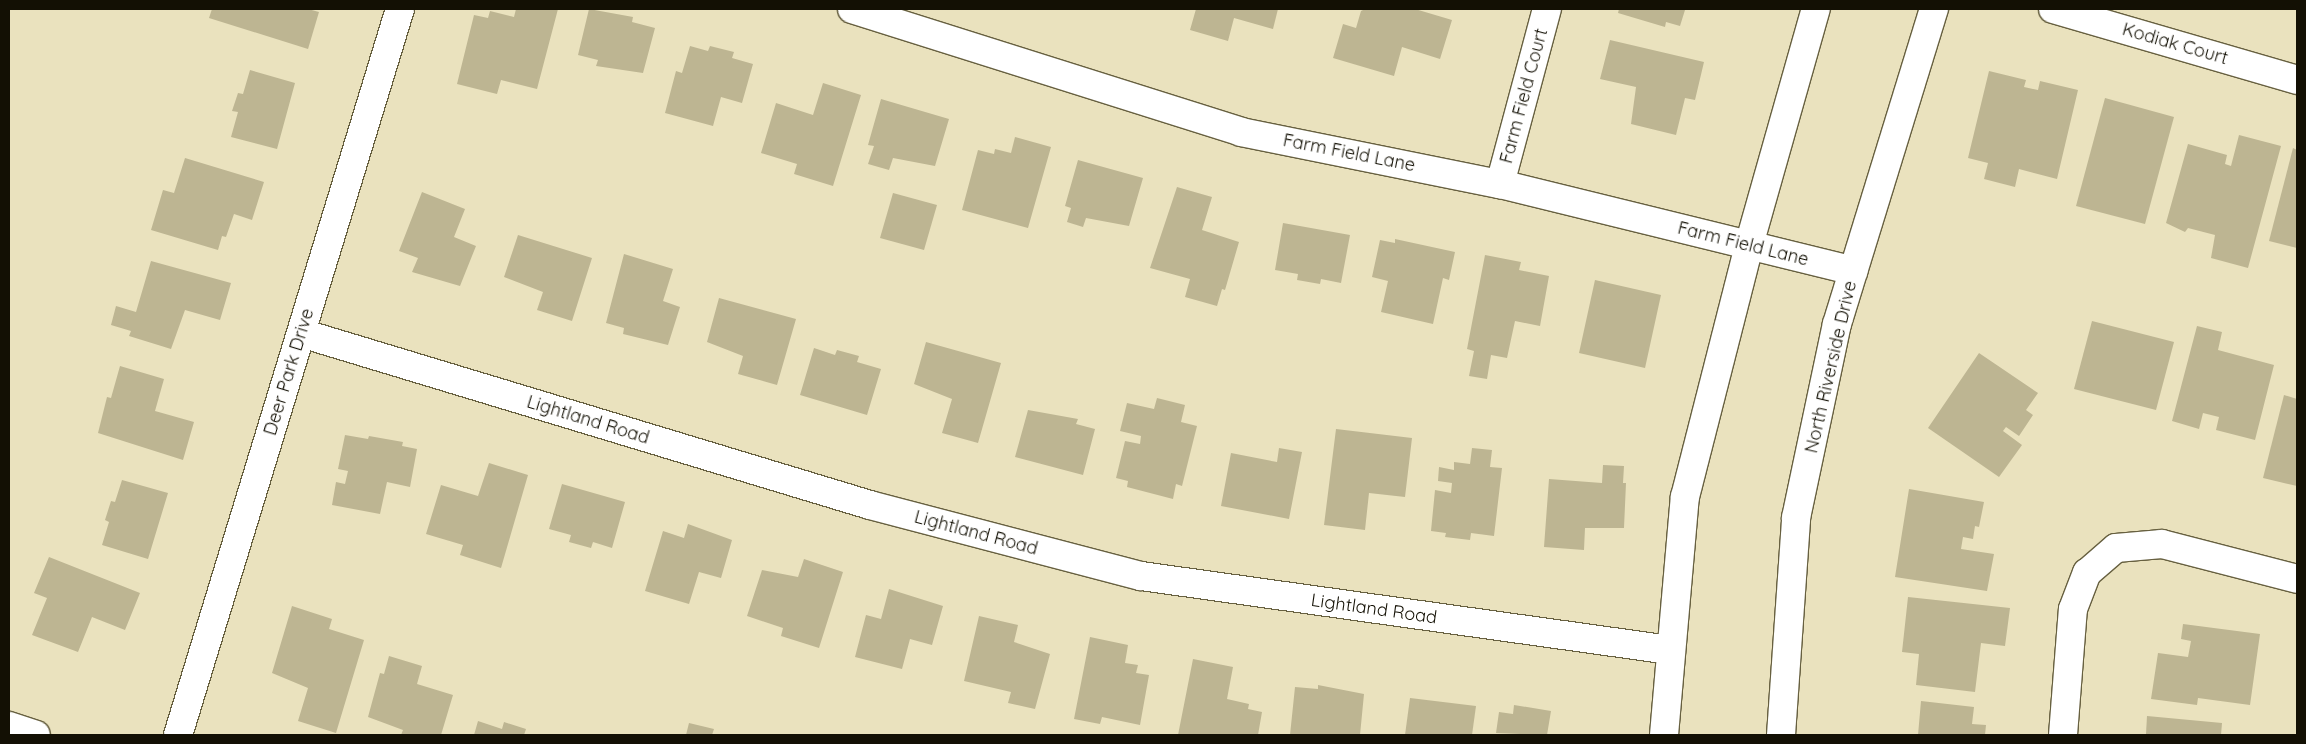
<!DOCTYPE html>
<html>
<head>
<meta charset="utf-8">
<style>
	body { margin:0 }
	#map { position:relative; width:2306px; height:744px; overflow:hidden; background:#eae2be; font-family:Quicksand,sans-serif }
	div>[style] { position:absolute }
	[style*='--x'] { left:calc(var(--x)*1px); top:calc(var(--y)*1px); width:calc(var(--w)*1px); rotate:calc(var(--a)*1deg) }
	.building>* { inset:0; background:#bdb592 }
	.roads { filter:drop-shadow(1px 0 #676040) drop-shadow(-1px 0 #676040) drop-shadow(0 1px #676040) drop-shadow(0 -1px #676040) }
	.minor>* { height:28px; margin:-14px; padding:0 14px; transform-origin:14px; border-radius:14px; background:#fff }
	.secondary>* { height:28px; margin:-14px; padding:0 14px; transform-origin:14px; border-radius:14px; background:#fff }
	span { translate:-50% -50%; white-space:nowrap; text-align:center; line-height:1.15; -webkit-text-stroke:4.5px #fff; paint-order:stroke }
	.street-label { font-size:18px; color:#131004 }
	.frame { position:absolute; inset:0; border:10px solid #131004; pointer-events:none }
</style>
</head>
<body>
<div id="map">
	<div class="building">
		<i style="clip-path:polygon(212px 9px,308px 9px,319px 12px,308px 49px,209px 18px)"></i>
		<i style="clip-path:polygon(516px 9px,558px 9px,537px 89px,501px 80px,497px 94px,457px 84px,474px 15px,488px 18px,490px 11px,514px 17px)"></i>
		<i style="clip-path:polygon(589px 9px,633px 17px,632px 22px,655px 28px,643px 73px,596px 66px,598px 60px,578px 55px)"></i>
		<i style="clip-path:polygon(1196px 9px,1278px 9px,1273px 29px,1234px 18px,1228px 41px,1190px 30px)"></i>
		<i style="clip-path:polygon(1365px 9px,1415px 9px,1452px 20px,1440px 59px,1402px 47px,1394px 76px,1333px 58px,1343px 24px,1356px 28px,1361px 11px)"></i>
		<i style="clip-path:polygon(1619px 9px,1680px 9px,1685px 10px,1680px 26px,1666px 22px,1665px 27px,1618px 13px)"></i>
		<i style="clip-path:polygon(1610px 40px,1704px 62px,1695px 100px,1685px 98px,1676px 135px,1631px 124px,1636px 87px,1600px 79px)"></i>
		<i style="clip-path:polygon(690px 46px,708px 51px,710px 46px,734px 52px,732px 58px,753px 64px,742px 103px,721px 97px,713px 126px,665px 113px,676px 71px,682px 73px)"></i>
		<i style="clip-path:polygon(250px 70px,295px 83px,277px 149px,231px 137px,238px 112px,232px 111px,238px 93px,243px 94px)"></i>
		<i style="clip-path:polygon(1989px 71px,2026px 80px,2024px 87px,2038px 90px,2040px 81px,2078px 90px,2057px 179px,2019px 169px,2015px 187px,1984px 179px,1988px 163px,1968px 158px)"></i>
		<i style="clip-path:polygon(823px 83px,861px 95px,833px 186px,794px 174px,797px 164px,761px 153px,776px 103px,813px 115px)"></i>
		<i style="clip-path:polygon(2105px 98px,2174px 117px,2145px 224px,2076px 206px)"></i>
		<i style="clip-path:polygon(881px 99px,949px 119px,935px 166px,893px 158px,889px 170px,868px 164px,874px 146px,868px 145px)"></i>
		<i style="clip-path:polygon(2239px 135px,2281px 146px,2248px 268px,2211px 258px,2215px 235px,2188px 228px,2185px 232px,2166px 223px,2188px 144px,2227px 155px,2225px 164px,2231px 166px)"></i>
		<i style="clip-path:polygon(1015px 137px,1051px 147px,1028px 228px,962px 210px,978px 150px,994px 154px,995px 149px,1011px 153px)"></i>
		<i style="clip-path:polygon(2293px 148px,2297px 150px,2297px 248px,2269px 241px)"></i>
		<i style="clip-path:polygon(185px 158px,264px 182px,252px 220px,234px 214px,226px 237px,222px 236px,218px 250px,151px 230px,163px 190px,174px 193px)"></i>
		<i style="clip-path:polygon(1078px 160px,1143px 178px,1129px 226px,1086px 218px,1083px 227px,1067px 222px,1071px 208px,1065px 206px)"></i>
		<i style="clip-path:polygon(1177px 187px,1212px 197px,1202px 230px,1239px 242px,1225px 290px,1222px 289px,1217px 306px,1185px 297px,1190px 279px,1150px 268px)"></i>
		<i style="clip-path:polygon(422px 192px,465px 209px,454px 237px,476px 246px,460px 286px,412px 272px,418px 258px,399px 251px)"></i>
		<i style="clip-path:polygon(893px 193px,937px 205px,924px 250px,880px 238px)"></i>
		<i style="clip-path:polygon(1283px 223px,1350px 235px,1341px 283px,1321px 279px,1320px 284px,1297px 280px,1298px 274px,1275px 270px)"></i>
		<i style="clip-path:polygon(518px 235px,592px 258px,572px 321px,537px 310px,543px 292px,504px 277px)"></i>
		<i style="clip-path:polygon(1395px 239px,1455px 252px,1449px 280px,1443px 278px,1433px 324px,1381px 312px,1388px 281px,1372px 277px,1380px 240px,1395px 243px)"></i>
		<i style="clip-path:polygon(624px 254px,673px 269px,663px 301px,680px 307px,668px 345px,623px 334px,624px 328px,606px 323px)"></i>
		<i style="clip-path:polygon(1485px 255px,1521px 262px,1519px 270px,1549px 276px,1540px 326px,1515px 321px,1507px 358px,1491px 355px,1487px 379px,1469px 376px,1474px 351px,1467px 349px)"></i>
		<i style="clip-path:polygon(151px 261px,231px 283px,220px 320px,185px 310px,171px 349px,129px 336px,131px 331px,111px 325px,116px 306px,136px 312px)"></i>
		<i style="clip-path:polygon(1595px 280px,1661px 295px,1645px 368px,1579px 353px)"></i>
		<i style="clip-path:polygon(719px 298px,796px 319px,777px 385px,738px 374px,743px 356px,707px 342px)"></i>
		<i style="clip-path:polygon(2092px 321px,2174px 342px,2156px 410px,2074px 389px)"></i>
		<i style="clip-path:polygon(2197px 326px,2222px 332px,2218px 350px,2274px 365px,2255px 440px,2216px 430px,2219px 417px,2203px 413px,2199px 429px,2172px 421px)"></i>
		<i style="clip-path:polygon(926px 342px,1001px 363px,978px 443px,942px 433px,952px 399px,914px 384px)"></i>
		<i style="clip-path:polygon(814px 348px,835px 355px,837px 350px,859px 356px,857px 362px,881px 369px,867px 415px,800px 395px)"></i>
		<i style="clip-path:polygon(1979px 353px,2038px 393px,2026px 410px,2033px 415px,2019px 436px,2006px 427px,2003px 431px,2022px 445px,1999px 477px,1928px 428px)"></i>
		<i style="clip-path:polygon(120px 366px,164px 379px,155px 411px,194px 422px,183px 460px,98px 433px,107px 397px,111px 398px)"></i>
		<i style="clip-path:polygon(2284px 395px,2297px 399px,2297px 486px,2263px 478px)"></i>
		<i style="clip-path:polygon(1157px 398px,1185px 405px,1181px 422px,1197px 426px,1182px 486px,1176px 484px,1173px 499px,1127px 487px,1128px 481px,1116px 478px,1125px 441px,1140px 444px,1141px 436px,1120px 431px,1127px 403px,1154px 409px)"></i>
		<i style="clip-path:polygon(1028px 410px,1078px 419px,1076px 424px,1095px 429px,1083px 475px,1015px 457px)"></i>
		<i style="clip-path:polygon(1336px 429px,1412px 438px,1405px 497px,1369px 493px,1365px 530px,1324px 525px)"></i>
		<i style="clip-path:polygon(345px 435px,368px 439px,369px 436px,403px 442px,402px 446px,417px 449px,410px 487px,387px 482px,380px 514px,332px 505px,336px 482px,345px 484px,348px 471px,338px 469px)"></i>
		<i style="clip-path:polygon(1279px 448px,1302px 452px,1289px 519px,1221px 506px,1231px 453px,1277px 462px)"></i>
		<i style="clip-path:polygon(1472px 448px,1492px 450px,1490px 467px,1502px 468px,1494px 536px,1471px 533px,1470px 540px,1445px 537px,1446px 533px,1431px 531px,1435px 490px,1451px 493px,1452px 483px,1438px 481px,1439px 467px,1454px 470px,1454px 462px,1470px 464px)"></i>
		<i style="clip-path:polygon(489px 463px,528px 475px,501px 568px,460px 555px,463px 545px,426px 534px,441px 485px,478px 496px)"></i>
		<i style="clip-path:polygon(1603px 465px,1624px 466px,1623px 483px,1626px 483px,1624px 528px,1585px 528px,1584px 550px,1544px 547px,1549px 479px,1602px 483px)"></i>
		<i style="clip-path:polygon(122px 480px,168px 493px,148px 559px,102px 545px,109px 522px,105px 520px,111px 501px,115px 502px)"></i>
		<i style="clip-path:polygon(562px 484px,625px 502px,612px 548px,593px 542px,591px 548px,569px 542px,571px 535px,549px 529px)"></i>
		<i style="clip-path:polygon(1909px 489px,1984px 502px,1979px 527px,1975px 526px,1973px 539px,1963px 537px,1961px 549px,1994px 554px,1987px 591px,1895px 577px)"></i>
		<i style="clip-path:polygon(688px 524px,732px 540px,721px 578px,699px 572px,689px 604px,645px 591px,663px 531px,684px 538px)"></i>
		<i style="clip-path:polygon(49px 557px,140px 593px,125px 630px,92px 617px,78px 652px,32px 635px,47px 598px,34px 593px)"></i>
		<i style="clip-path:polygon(804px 559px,843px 572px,819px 648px,781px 636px,783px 628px,747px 616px,762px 570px,798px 577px)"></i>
		<i style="clip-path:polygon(889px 589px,943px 606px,932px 645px,910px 639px,902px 669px,855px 657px,866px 615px,881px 619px)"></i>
		<i style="clip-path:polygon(1908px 597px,2010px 608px,2005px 646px,1981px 643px,1975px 692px,1916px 685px,1919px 654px,1902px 652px)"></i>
		<i style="clip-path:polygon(292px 606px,332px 619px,329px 629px,364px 640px,336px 733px,298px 721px,308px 688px,272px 673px)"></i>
		<i style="clip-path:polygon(979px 616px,1018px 625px,1014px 642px,1050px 654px,1035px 709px,1008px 703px,1011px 692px,964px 681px)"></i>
		<i style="clip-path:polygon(2183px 624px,2260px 634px,2250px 705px,2198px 698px,2197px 705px,2151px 699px,2158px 653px,2188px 657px,2191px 641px,2181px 639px)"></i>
		<i style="clip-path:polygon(1090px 637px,1128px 645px,1125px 663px,1138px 665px,1136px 673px,1149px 675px,1140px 725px,1102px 717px,1100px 724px,1074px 719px)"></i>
		<i style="clip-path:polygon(389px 656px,422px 666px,417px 684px,453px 695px,441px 735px,401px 735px,403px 730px,368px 717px,380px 673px,384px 674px)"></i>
		<i style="clip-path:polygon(1193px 659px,1233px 667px,1227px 699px,1249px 704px,1248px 709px,1262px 712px,1258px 735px,1178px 735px)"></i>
		<i style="clip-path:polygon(1318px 685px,1364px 694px,1360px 735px,1290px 735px,1295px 687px,1318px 689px)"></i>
		<i style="clip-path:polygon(1410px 698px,1476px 706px,1472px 735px,1405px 735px)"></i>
		<i style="clip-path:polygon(1921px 701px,1974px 707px,1972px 724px,1986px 725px,1985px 735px,1918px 735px)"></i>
		<i style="clip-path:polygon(1514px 705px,1551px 711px,1547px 735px,1496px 733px,1499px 712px,1513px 714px)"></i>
		<i style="clip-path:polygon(2147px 716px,2222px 723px,2221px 735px,2149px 735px,2146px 734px)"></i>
		<i style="clip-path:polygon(478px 721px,502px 729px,504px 722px,526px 729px,524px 735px,474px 735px)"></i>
		<i style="clip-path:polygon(689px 723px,714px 729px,712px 735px,686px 735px)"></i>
	</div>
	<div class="roads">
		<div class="minor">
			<i style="--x:852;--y:9;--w:408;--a:17.5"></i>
			<i style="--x:1241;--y:132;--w:264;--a:11.4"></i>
			<i style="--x:1500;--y:184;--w:364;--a:13.8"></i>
			<i style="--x:2053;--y:9;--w:254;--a:16.2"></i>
			<i style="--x:1500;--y:184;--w:181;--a:-75"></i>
			<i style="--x:301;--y:333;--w:594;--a:16.82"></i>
			<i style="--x:870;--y:505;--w:280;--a:14.7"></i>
			<i style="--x:1141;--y:576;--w:534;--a:7.96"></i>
			<i style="--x:9;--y:726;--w:28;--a:18"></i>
			<i style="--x:178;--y:735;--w:759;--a:-73"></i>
			<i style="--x:2063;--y:735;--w:126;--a:-85.5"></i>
			<i style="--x:2073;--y:609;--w:39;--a:-69"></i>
			<i style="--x:2087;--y:573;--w:38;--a:-41"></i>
			<i style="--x:2116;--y:548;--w:46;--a:-5"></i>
			<i style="--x:2162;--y:544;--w:139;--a:14.5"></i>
		</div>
		<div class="secondary">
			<i style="--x:1664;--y:735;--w:239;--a:-85"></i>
			<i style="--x:1685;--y:497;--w:260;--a:-75.7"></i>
			<i style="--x:1749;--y:245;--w:245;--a:-74.2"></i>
			<i style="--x:1781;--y:735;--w:218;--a:-86"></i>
			<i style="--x:1796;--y:518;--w:198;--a:-78.1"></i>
			<i style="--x:1837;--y:324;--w:330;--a:-72.9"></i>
		</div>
	</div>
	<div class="street-label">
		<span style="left:2175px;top:44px;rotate:16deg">Kodiak Court</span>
		<span style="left:1524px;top:96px;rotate:-75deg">Farm Field Court</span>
		<span style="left:1349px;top:153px;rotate:11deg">Farm Field Lane</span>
		<span style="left:1743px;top:244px;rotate:14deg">Farm Field Lane</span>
		<span style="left:1831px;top:367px;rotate:-77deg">North Riverside Drive</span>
		<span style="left:289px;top:372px;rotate:-73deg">Deer Park Drive</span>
		<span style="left:588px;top:420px;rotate:17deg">Lightland Road</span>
		<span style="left:976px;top:533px;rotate:15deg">Lightland Road</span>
		<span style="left:1374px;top:609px;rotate:8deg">Lightland Road</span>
	</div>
	<div class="frame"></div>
</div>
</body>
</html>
